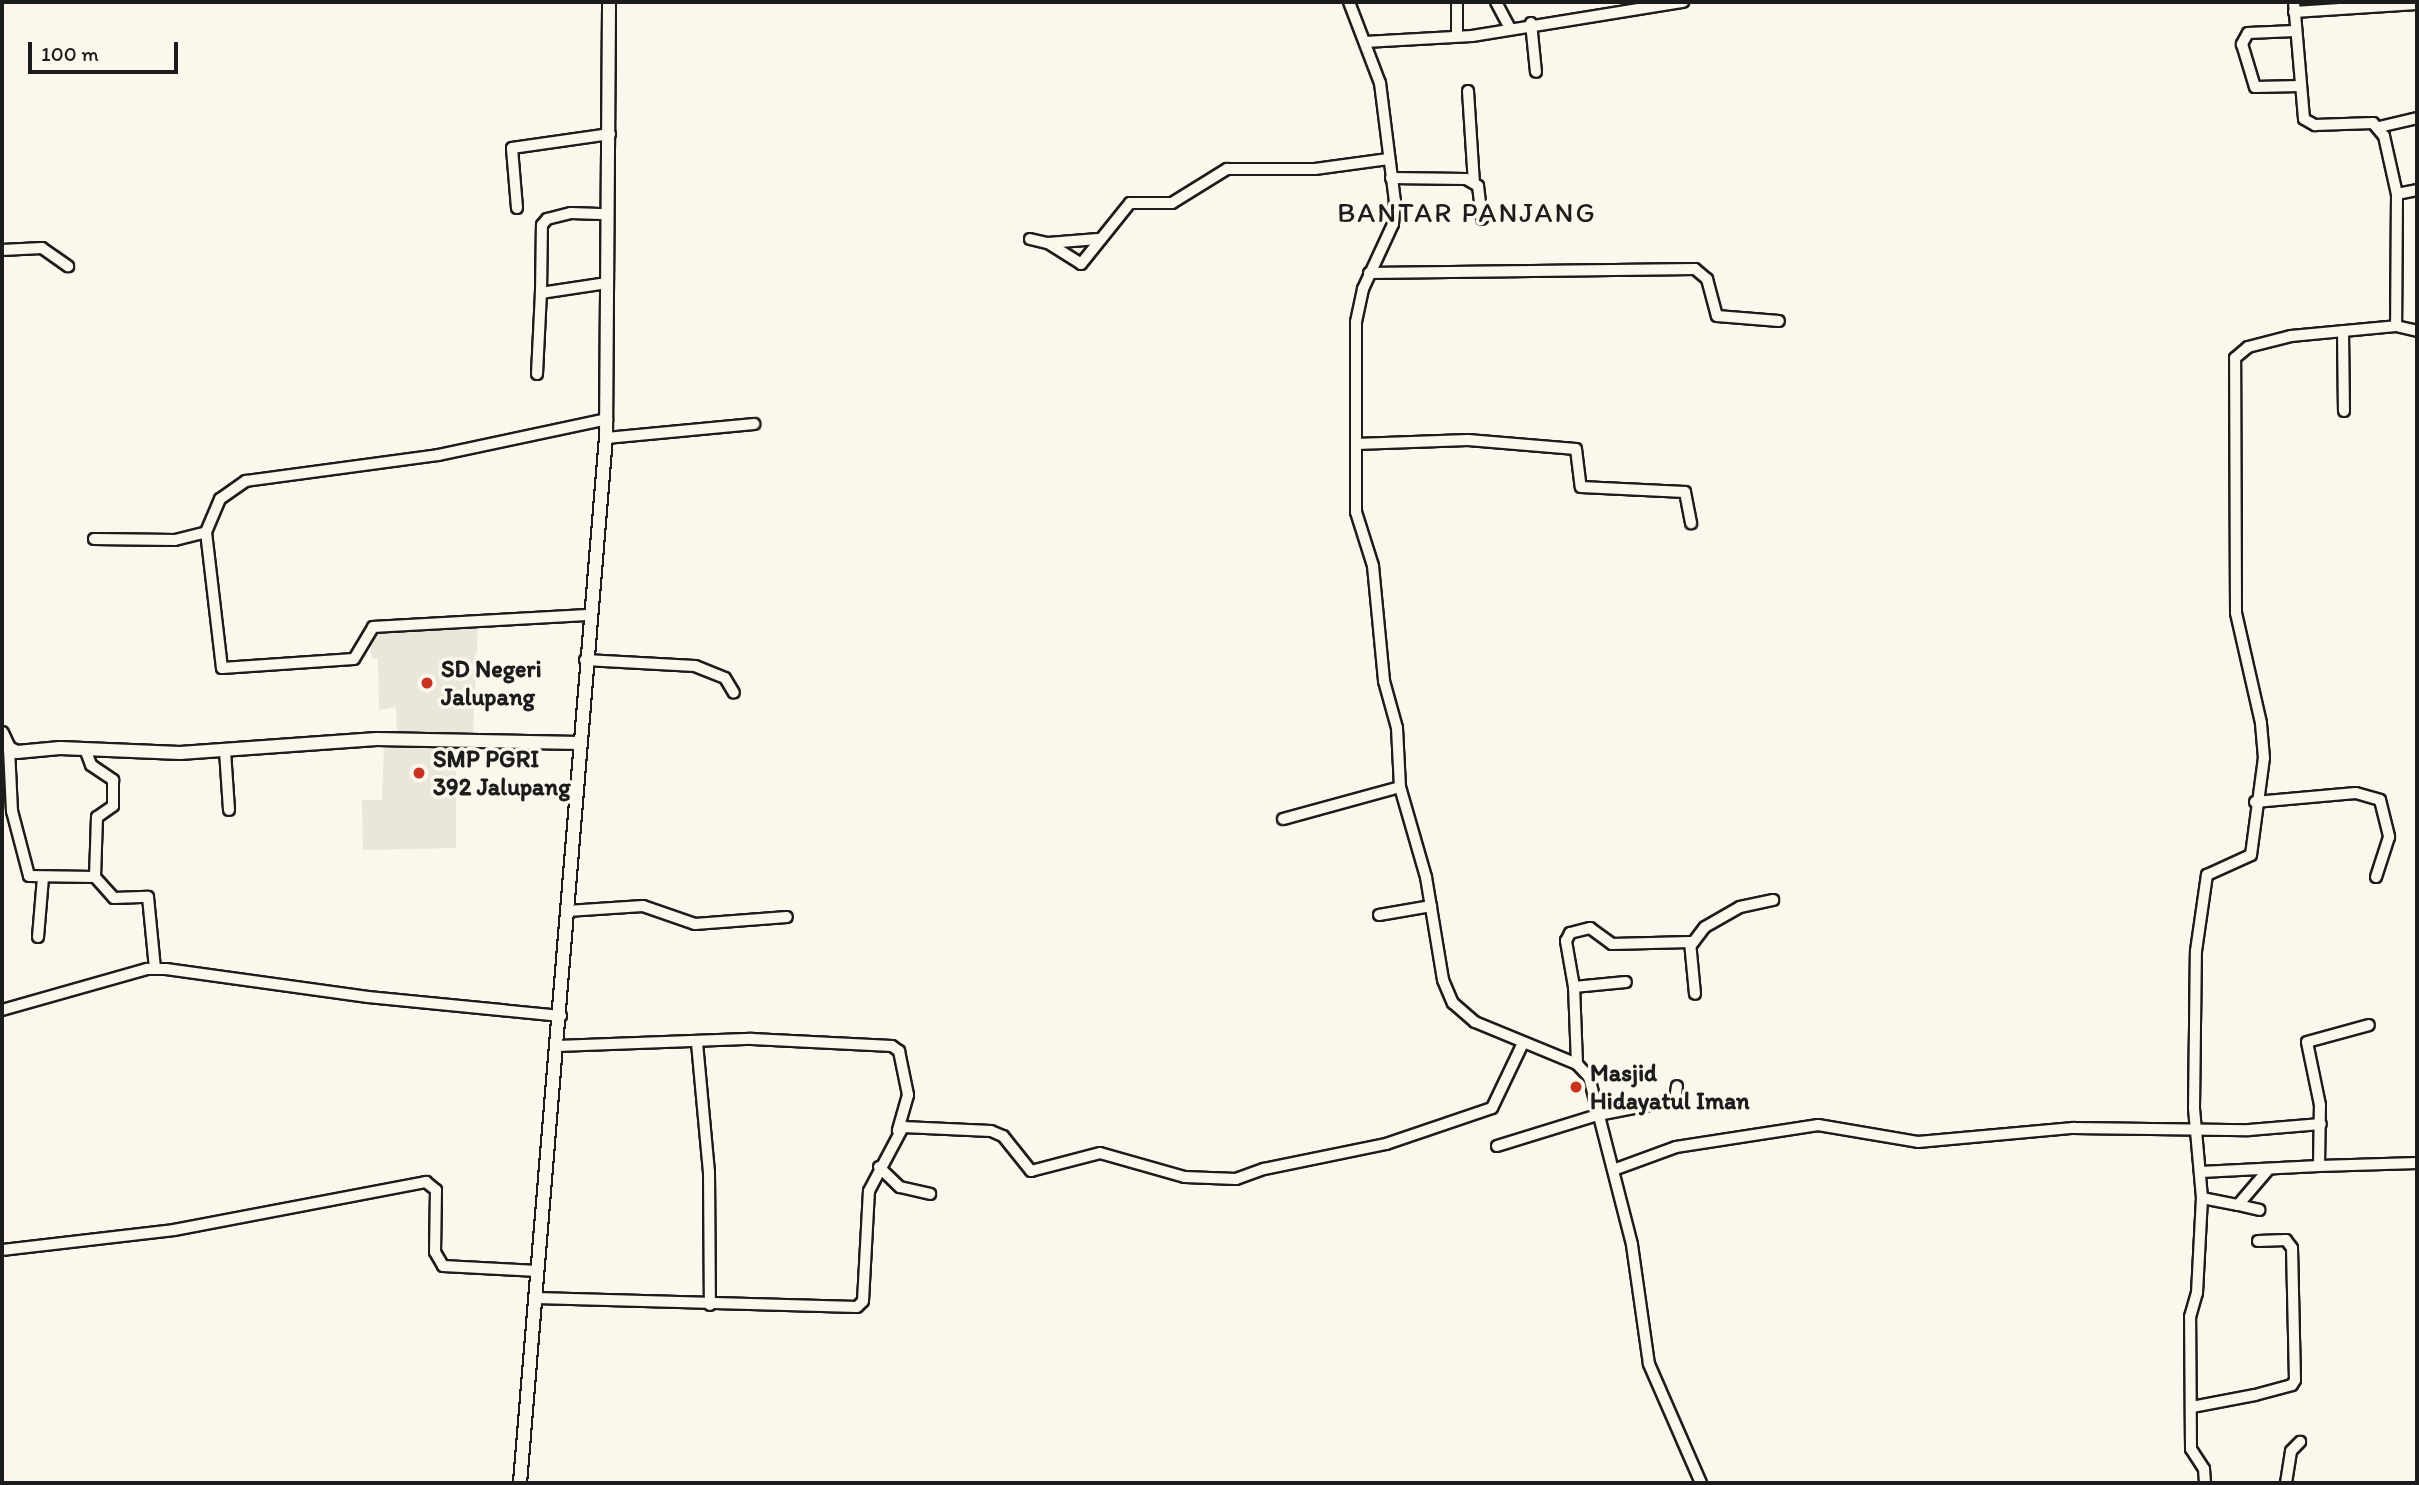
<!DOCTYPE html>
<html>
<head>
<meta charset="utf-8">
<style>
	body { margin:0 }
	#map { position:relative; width:2419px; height:1485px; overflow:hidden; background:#fbf7ec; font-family:Itim,sans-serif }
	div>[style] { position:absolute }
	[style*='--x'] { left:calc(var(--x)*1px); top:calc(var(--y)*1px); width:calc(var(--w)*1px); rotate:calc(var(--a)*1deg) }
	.built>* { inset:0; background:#eae6dc }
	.roads { filter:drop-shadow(2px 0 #1c1c1c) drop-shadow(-2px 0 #1c1c1c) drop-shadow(0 2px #1c1c1c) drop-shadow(0 -2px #1c1c1c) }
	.minor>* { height:10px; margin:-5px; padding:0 5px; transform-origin:5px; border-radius:5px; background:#fbf7ec }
	.tertiary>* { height:12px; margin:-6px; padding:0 6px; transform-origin:6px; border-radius:6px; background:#fbf7ec }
	.dots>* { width:19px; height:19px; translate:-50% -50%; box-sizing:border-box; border:4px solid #fbf7ec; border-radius:50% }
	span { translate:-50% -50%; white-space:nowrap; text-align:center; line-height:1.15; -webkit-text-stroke:7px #fbf7ec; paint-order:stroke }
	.poi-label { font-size:24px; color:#1c1c1c; font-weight:700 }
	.left { translate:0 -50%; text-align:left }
	.quarter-label { font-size:28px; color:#1c1c1c; letter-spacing:2px }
	.frame { position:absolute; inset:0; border:4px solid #1c1c1c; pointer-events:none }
	.scale { position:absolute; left:28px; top:42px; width:150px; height:32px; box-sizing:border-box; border:4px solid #1c1c1c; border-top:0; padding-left:9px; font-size:21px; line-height:24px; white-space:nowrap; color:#1c1c1c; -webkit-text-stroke:5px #fbf7ec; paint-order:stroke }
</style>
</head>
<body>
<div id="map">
	<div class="built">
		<i style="clip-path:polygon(478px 624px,473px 732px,397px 732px,396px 707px,379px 710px,378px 659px,371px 658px,370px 634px)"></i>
		<i style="clip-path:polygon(384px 744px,456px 747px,456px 848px,363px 850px,362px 800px,382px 800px)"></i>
	</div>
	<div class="roads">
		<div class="minor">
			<i style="--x:1349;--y:2;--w:87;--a:69.1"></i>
			<i style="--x:1380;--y:83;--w:119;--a:82.8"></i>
			<i style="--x:1395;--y:201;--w:23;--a:95"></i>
			<i style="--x:1393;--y:224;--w:72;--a:114.8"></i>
			<i style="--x:1363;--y:289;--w:34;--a:102"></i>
			<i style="--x:1356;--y:322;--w:190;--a:90"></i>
			<i style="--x:1356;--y:512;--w:57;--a:72.5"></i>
			<i style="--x:1373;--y:566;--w:116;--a:84.5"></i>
			<i style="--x:1384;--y:681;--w:49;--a:74.5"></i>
			<i style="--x:1397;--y:728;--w:59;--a:87.1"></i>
			<i style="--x:1400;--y:787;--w:94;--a:73.9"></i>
			<i style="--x:1426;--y:877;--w:104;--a:80.6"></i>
			<i style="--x:1443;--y:980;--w:25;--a:67"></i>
			<i style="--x:1453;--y:1003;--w:29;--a:41"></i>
			<i style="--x:1475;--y:1022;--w:110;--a:22.4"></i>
			<i style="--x:1577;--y:1064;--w:18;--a:47"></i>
			<i style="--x:1589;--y:1077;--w:173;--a:75.6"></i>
			<i style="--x:1632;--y:1245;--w:120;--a:81.9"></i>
			<i style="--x:1649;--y:1364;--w:130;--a:66.4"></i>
			<i style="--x:1457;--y:2;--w:32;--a:90"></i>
			<i style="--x:1496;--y:2;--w:30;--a:62"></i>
			<i style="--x:2294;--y:2;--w:117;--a:85.1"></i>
			<i style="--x:2304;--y:119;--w:13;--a:29"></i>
			<i style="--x:2315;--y:125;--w:58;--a:-2"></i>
			<i style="--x:2373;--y:123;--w:17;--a:50"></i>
			<i style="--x:2384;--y:136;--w:59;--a:77.4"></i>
			<i style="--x:2397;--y:194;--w:132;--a:90.4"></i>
			<i style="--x:2294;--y:12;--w:123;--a:-3.7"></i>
			<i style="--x:1531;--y:23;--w:49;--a:84.2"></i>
			<i style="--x:2295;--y:31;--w:47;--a:177.6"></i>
			<i style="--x:2248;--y:33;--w:13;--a:119"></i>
			<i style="--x:2242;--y:44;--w:45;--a:73.2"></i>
			<i style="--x:2255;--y:87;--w:45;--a:-1.3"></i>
			<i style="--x:1365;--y:42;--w:107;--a:-3.2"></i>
			<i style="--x:1472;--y:36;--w:214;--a:-9.2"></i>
			<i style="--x:1468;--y:91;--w:92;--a:86.3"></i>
			<i style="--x:2379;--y:127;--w:39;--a:-13"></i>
			<i style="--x:1391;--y:178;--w:75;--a:0.8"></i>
			<i style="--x:1466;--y:179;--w:14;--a:30"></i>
			<i style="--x:1478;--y:186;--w:33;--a:83"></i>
			<i style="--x:2397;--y:194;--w:20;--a:-11"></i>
			<i style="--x:517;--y:208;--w:60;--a:-94.8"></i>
			<i style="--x:512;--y:148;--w:99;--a:-8.1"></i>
			<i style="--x:1030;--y:239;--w:18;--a:13"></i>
			<i style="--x:1048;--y:243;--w:39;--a:32"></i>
			<i style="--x:1081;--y:264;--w:78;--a:-51.2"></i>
			<i style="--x:1130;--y:203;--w:42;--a:0"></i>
			<i style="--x:1172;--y:203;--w:65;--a:-31.7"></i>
			<i style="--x:1227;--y:169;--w:88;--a:0"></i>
			<i style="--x:1315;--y:169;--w:74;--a:-7.8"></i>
			<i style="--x:1048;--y:243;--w:50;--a:-4.6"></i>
			<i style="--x:2;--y:250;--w:40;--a:-2.9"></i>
			<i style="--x:42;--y:248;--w:32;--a:35"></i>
			<i style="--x:1369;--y:273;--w:326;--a:-0.7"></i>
			<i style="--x:1695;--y:269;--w:16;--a:40"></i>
			<i style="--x:1707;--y:279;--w:38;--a:75"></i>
			<i style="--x:1717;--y:316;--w:62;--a:4.6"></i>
			<i style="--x:607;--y:283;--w:67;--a:171.4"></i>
			<i style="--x:541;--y:293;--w:68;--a:-89.2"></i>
			<i style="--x:542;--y:225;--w:8;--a:-50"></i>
			<i style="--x:547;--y:219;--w:25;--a:-14"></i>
			<i style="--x:571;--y:213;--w:36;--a:2"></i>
			<i style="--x:2343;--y:331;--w:80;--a:89.3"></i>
			<i style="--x:537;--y:374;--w:81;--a:-87.2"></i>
			<i style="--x:606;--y:438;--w:149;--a:-5.4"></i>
			<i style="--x:1356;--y:444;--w:112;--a:-2"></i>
			<i style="--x:1468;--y:440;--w:108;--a:4.8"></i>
			<i style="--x:1576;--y:449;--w:38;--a:83"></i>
			<i style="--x:1581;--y:487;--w:104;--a:2.8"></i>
			<i style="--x:1685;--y:492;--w:32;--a:79"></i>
			<i style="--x:206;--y:532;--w:137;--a:83.3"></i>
			<i style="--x:222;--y:668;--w:132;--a:-3.9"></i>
			<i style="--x:354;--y:659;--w:37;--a:-59"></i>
			<i style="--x:373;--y:627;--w:218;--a:-3.2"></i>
			<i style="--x:94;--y:539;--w:81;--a:0.7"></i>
			<i style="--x:175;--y:540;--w:32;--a:-14"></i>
			<i style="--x:206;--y:532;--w:36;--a:-67"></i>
			<i style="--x:220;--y:499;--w:32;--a:-35"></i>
			<i style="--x:246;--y:481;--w:194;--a:-7.7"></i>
			<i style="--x:438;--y:455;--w:173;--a:-12"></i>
			<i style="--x:585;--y:660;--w:110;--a:3.1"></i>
			<i style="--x:695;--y:666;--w:32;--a:22"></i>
			<i style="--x:725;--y:678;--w:17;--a:59"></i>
			<i style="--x:9;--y:748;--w:63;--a:87.3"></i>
			<i style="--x:12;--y:811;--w:67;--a:75.3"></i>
			<i style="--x:29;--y:876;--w:66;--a:0.9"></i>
			<i style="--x:95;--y:877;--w:28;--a:48"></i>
			<i style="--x:114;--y:898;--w:34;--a:-2"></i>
			<i style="--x:148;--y:897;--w:72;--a:84.4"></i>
			<i style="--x:85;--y:749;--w:17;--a:69"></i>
			<i style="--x:91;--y:765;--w:27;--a:34"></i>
			<i style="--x:113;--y:780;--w:26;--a:90"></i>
			<i style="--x:113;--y:806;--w:19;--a:145"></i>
			<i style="--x:97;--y:817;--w:60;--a:91.9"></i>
			<i style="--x:225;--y:751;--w:59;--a:86.1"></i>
			<i style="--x:2255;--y:802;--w:101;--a:-5.1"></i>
			<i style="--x:2356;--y:793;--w:25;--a:16"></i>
			<i style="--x:2380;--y:800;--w:38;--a:76"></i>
			<i style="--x:2389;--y:837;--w:42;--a:108"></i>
			<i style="--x:1283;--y:819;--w:121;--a:-15.3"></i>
			<i style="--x:567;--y:911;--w:76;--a:-3.8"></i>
			<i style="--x:643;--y:906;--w:55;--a:19.1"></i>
			<i style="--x:695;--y:924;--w:92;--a:-4.4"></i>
			<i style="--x:1379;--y:915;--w:53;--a:-9.8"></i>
			<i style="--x:38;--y:937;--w:59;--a:-85.2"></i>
			<i style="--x:1692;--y:944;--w:21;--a:-53"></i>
			<i style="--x:1705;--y:927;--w:40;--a:-29.7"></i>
			<i style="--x:1740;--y:907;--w:34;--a:-12"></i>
			<i style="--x:1574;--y:987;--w:52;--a:-5.5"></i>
			<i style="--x:2;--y:1010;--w:151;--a:-15.8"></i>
			<i style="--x:147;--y:969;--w:19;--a:0"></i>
			<i style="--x:166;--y:969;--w:204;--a:7.9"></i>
			<i style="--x:368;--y:997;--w:194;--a:5.6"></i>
			<i style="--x:697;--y:1043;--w:130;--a:84.7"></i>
			<i style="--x:709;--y:1172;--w:133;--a:89.6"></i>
			<i style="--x:557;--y:1046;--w:195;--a:-2.1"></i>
			<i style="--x:752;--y:1039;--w:140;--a:2.9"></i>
			<i style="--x:892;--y:1046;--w:9;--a:36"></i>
			<i style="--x:899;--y:1051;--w:45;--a:78.4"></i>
			<i style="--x:908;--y:1095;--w:37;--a:106"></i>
			<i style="--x:1577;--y:1064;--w:77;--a:-92.2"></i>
			<i style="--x:1574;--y:987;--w:47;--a:-99.9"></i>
			<i style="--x:1566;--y:941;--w:9;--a:-63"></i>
			<i style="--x:1570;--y:933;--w:21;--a:-14"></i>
			<i style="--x:1590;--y:928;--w:27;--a:36"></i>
			<i style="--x:1612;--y:944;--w:78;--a:-1.5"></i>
			<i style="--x:1690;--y:942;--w:52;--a:84.5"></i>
			<i style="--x:1497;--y:1146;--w:106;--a:-17.1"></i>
			<i style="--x:1598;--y:1115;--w:78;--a:-11"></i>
			<i style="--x:1675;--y:1100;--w:14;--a:-82"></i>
			<i style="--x:2319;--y:1166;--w:98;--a:-1.8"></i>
			<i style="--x:879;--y:1167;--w:29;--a:44"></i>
			<i style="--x:900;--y:1187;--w:31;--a:13"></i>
			<i style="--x:1616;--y:1169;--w:64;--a:-20.1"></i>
			<i style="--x:1676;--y:1147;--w:144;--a:-8.8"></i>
			<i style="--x:1818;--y:1125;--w:101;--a:9.6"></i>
			<i style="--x:1918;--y:1142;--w:156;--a:-5.2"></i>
			<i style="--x:2073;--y:1128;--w:176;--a:0.7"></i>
			<i style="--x:2249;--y:1130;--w:72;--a:-4.8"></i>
			<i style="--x:2201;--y:1172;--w:118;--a:-2.9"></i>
			<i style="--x:2319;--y:1166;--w:61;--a:-89.1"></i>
			<i style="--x:2320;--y:1105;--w:64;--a:-101.7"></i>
			<i style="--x:2307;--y:1042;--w:64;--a:-15.3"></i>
			<i style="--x:2202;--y:1198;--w:37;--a:11"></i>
			<i style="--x:2238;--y:1205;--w:45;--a:-49.5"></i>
			<i style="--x:2238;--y:1205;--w:22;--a:13"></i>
			<i style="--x:2;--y:1250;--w:173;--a:-6.6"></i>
			<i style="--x:174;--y:1230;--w:257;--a:-10.8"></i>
			<i style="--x:426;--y:1182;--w:13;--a:39"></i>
			<i style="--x:436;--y:1190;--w:62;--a:90.9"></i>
			<i style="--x:435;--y:1252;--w:16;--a:60"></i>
			<i style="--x:443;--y:1266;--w:95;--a:3"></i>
			<i style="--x:536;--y:1298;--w:321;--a:1.6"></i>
			<i style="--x:857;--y:1307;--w:8;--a:-45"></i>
			<i style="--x:863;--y:1301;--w:110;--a:-86.9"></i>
			<i style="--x:869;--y:1191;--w:72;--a:-62"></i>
			<i style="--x:903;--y:1127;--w:88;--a:2.6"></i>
			<i style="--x:991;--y:1131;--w:13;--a:23"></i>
			<i style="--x:1003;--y:1136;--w:45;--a:51.3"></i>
			<i style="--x:1031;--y:1171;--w:71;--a:-14.6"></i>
			<i style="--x:1100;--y:1153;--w:88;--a:15.8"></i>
			<i style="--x:1185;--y:1177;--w:51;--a:2.2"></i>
			<i style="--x:1236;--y:1179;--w:30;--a:-20"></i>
			<i style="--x:1264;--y:1169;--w:125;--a:-11.6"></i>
			<i style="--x:1386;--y:1144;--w:112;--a:-18.8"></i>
			<i style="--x:1492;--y:1108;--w:72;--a:-64.5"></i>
			<i style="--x:2192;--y:1407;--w:64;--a:-10.8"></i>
			<i style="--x:2255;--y:1395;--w:38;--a:-15"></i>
			<i style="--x:2292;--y:1385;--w:6;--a:-59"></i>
			<i style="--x:2295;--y:1380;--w:132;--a:-91.3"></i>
			<i style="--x:2292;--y:1248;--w:10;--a:-127"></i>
			<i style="--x:2286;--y:1240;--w:28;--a:178"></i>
			<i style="--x:2205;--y:1483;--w:14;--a:-94"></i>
			<i style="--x:2204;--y:1469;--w:24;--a:-123"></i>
			<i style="--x:2191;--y:1449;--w:132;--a:-90.4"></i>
			<i style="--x:2190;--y:1317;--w:25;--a:-74"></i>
			<i style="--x:2197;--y:1293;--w:95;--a:-87"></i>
			<i style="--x:2202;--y:1198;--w:90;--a:-95.1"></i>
			<i style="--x:2194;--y:1108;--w:157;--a:-89.3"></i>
			<i style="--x:2196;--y:951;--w:77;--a:-81.8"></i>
			<i style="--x:2207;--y:875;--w:48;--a:-24.4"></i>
			<i style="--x:2251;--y:855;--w:98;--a:-82.4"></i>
			<i style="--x:2264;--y:758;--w:35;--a:-95"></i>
			<i style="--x:2261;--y:723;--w:113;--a:-102.8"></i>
			<i style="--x:2236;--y:613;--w:255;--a:-90.2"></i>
			<i style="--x:2235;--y:358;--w:17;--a:-40"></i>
			<i style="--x:2248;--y:347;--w:44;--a:-14.3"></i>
			<i style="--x:2291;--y:336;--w:105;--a:-5.4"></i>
			<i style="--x:2396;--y:326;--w:22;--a:13"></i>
			<i style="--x:2286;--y:1483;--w:32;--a:-81"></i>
			<i style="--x:2291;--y:1451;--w:13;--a:-45"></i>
		</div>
		<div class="tertiary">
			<i style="--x:2;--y:733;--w:17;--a:65"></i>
			<i style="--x:9;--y:748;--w:9;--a:27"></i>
			<i style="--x:17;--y:752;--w:43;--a:-5.3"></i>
			<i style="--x:60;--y:748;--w:120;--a:2.4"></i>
			<i style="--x:180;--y:753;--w:197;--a:-4.1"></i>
			<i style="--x:377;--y:739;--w:202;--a:1.1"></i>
			<i style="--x:520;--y:1483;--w:1049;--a:-85.3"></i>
			<i style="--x:606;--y:438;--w:436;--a:-89.6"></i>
		</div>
	</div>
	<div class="dots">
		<i style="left:427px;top:683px;background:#c8321e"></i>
		<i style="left:419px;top:773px;background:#c8321e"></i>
		<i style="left:1576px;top:1087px;background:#c8321e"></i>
	</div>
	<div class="poi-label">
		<span class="left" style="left:441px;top:683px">SD Negeri<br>Jalupang</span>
		<span class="left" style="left:433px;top:773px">SMP PGRI<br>392 Jalupang</span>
		<span class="left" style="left:1590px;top:1087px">Masjid<br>Hidayatul Iman</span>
	</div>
	<div class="quarter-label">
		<span style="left:1467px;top:212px">BANTAR PANJANG</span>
	</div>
	<div class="frame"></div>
	<div class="scale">100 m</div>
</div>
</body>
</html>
